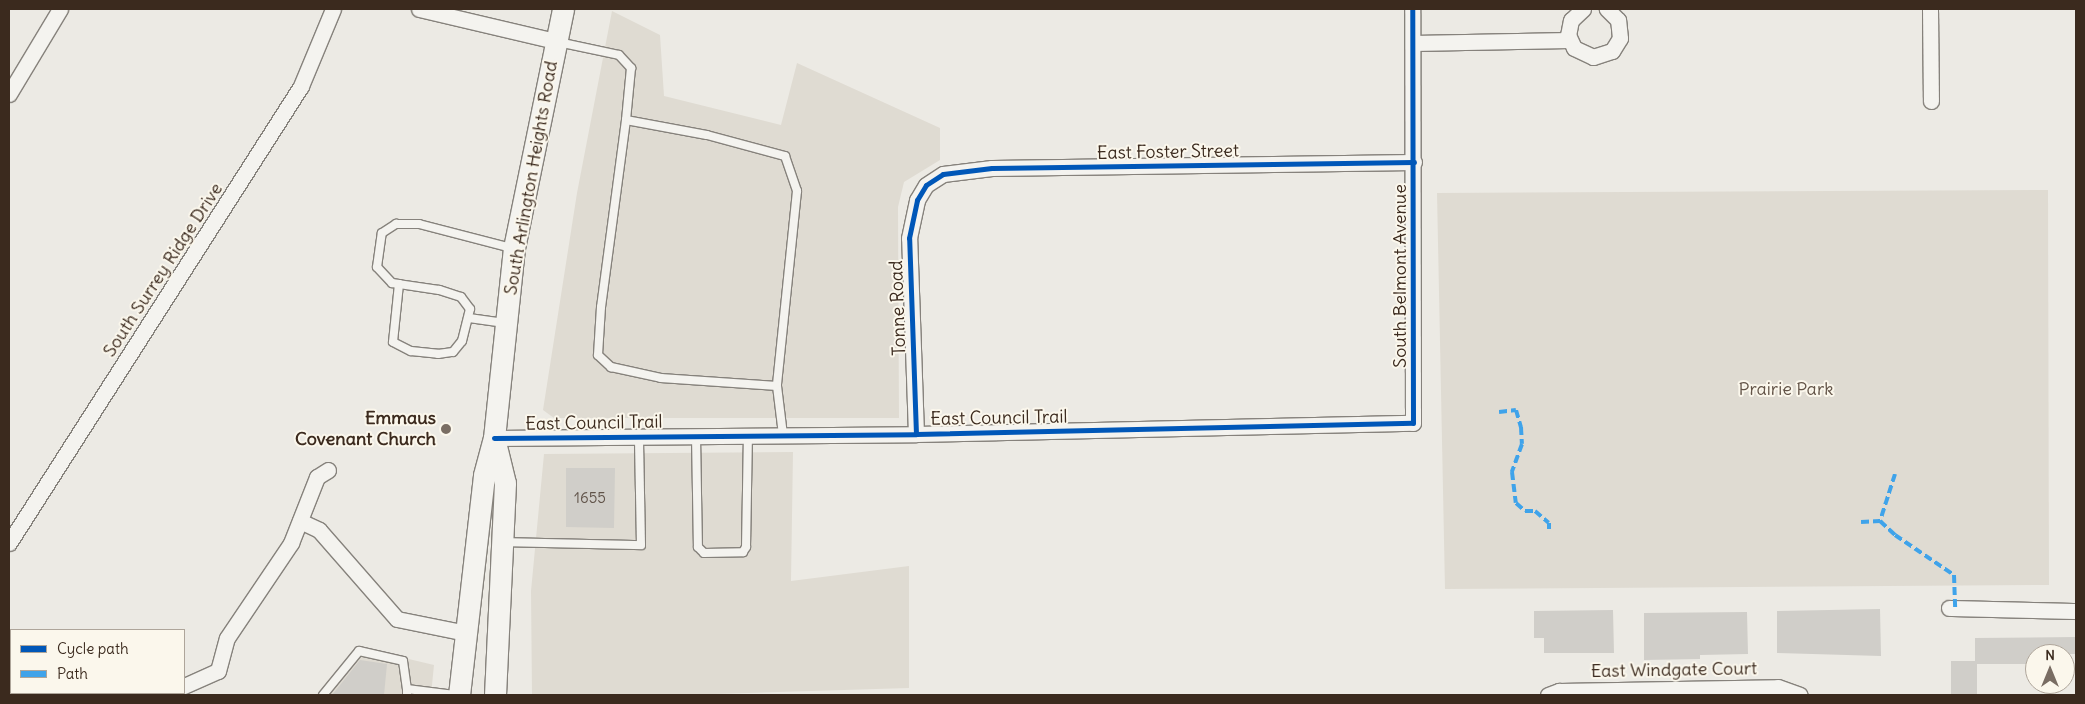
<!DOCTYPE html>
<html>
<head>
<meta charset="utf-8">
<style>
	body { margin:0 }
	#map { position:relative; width:2085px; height:704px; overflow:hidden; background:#eceae4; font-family:Delius,sans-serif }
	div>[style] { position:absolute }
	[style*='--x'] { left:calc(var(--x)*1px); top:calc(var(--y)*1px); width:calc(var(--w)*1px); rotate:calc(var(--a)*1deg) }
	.built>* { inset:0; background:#dfdbd2 }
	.building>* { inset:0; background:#d0cec9 }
	.roads { filter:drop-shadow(1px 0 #86827c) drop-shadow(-1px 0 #86827c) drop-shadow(0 1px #86827c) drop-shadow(0 -1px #86827c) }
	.service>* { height:8px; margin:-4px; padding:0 4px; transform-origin:4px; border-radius:4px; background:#f4f3ef }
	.minor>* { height:15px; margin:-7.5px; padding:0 7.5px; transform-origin:7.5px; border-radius:7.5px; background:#f4f3ef }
	.secondary>* { height:21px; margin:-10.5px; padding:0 10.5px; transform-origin:10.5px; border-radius:10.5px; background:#f4f3ef }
	.quiet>* { height:4px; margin-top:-2px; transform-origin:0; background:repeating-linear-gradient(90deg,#3fa3ea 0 8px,transparent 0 12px) }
	.cycleway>* { height:5px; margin:-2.5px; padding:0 2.5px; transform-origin:2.5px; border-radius:2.5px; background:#0057b8 }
	.dots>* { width:14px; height:14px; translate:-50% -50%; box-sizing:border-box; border:2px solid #fbf7ec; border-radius:50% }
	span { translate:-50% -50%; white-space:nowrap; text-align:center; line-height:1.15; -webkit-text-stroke:4px #fbf7ec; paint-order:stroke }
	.number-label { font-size:15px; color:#605349 }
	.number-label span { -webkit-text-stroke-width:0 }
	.street-label { font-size:18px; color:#3b2a1e }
	.park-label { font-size:18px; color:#625347 }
	.poi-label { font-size:18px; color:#3b2a1e; font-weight:700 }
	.right { translate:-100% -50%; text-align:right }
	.frame { position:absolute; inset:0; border:10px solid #3b2a1e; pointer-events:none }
	.legend { position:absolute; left:10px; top:629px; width:175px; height:65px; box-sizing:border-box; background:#fbf7ec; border:1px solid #aea59a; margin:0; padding:6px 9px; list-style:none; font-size:15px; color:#3b2a1e }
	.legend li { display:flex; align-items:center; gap:10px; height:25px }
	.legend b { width:25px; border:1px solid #aea59a }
	.north { position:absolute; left:2025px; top:644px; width:50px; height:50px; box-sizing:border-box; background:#fbf7ec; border:1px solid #aea59a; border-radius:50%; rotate:0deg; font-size:14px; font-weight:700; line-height:20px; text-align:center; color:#3b2a1e }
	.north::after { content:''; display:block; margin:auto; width:18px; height:22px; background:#796d63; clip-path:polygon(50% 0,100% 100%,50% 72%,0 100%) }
</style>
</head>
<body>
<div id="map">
	<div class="built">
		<i style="clip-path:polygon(612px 11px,660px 35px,664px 96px,781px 125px,797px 63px,940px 128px,940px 160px,904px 182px,898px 207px,899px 418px,554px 418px,543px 410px,577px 193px)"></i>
		<i style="clip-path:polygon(2048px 190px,2049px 585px,1445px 589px,1437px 193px)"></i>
		<i style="clip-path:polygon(793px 452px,791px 581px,909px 566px,909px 688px,682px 695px,532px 695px,531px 591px,544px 454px)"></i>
		<i style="clip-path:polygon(358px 647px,434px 665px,431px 695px,319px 695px)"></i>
	</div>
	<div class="building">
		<i style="clip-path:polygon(566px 468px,615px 468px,614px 528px,566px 527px)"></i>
		<i style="clip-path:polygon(1880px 609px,1881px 656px,1777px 653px,1777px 611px)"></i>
		<i style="clip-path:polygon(1613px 610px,1614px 653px,1544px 653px,1544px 638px,1534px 638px,1534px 611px)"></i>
		<i style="clip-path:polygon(1747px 612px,1748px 654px,1700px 655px,1700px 659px,1644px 660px,1644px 613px)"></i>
		<i style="clip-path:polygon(2076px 637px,2076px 654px,2035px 654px,2035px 664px,1977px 664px,1977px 695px,1951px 695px,1951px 661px,1975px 661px,1975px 638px)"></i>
		<i style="clip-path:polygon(360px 660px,387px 664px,384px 695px,332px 695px)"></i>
	</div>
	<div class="roads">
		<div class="service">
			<i style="--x:558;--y:42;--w:62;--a:12"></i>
			<i style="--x:619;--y:55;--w:18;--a:47"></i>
			<i style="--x:631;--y:68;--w:52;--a:95.5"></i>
			<i style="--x:626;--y:120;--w:82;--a:10.5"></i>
			<i style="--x:707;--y:135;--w:81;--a:15.1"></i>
			<i style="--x:785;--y:156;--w:37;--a:71"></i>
			<i style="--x:797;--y:191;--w:196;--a:95.9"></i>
			<i style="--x:777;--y:386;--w:49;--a:83"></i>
			<i style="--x:626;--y:120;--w:189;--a:97.6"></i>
			<i style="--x:601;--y:307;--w:48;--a:93.6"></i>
			<i style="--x:598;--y:355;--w:18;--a:43"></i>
			<i style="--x:611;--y:367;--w:51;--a:12.4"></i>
			<i style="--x:661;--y:378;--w:116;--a:3.9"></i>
			<i style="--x:399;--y:284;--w:58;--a:95.9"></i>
			<i style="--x:393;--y:342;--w:20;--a:27"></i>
			<i style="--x:411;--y:351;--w:27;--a:6"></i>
			<i style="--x:438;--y:354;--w:15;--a:-8"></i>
			<i style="--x:453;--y:352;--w:14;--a:-51"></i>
			<i style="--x:462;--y:341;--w:33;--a:-76"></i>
			<i style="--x:470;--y:309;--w:15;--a:-127"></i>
			<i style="--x:461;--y:297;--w:23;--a:-162"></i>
			<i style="--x:439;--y:290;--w:40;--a:-171.5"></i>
			<i style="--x:399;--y:284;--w:7;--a:-172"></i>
			<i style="--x:392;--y:283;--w:22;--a:-133"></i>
			<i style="--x:377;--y:267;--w:34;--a:-82"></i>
			<i style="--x:382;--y:233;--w:17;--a:-33"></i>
			<i style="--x:396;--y:224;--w:23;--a:0"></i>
			<i style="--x:419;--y:224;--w:96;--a:14.5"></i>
			<i style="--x:469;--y:318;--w:36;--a:8"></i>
			<i style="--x:696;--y:436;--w:111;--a:89"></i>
			<i style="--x:698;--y:547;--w:8;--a:45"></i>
			<i style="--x:704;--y:553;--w:39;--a:-1"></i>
			<i style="--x:743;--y:552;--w:6;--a:-59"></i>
			<i style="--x:746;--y:547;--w:111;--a:-89"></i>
			<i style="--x:504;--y:542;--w:137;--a:1.3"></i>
			<i style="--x:641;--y:545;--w:108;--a:-91.1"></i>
			<i style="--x:323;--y:695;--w:57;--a:-50.7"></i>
			<i style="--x:359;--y:651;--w:45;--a:12.8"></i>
			<i style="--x:403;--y:661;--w:28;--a:82"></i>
			<i style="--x:407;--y:695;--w:6;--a:-90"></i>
			<i style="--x:407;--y:689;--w:48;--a:7.1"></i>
		</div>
		<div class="minor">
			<i style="--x:419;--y:9;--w:140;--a:13.2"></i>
			<i style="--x:1583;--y:9;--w:16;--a:137"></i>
			<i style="--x:1571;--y:20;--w:15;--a:101"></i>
			<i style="--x:1568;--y:35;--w:14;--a:65"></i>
			<i style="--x:1574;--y:48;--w:21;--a:25"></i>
			<i style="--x:1593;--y:57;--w:20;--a:-18"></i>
			<i style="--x:1612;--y:51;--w:15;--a:-58"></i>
			<i style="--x:1620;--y:38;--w:18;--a:-96"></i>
			<i style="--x:1618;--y:20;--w:16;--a:-135"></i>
			<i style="--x:1930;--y:9;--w:92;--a:89.4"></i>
			<i style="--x:1413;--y:43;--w:156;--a:-1.1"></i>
			<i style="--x:9;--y:94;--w:99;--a:-59"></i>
			<i style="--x:916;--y:434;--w:196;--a:-92"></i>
			<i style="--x:909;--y:238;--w:39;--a:-78"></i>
			<i style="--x:917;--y:200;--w:17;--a:-59"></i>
			<i style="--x:926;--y:185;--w:20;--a:-33"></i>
			<i style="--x:943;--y:174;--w:49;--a:-7"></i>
			<i style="--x:992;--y:168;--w:422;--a:-0.8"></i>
			<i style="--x:494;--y:438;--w:422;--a:-0.5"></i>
			<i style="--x:916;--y:434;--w:497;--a:-1.3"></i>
			<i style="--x:1413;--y:423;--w:414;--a:-90.1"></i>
			<i style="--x:300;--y:521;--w:21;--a:25"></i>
			<i style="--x:319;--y:530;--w:118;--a:48.8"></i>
			<i style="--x:397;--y:619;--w:70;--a:11.5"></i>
			<i style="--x:9;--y:543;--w:542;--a:-57.42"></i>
			<i style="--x:301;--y:86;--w:83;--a:-67.4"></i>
			<i style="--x:1949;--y:608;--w:127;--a:1.4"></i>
			<i style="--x:184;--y:686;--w:37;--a:-24"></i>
			<i style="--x:218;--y:671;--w:34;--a:-75"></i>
			<i style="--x:227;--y:638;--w:115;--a:-56"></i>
			<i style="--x:291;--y:543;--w:71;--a:-68.5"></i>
			<i style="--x:317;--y:477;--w:13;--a:-32"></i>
			<i style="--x:119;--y:693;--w:4;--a:27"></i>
			<i style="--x:169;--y:695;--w:4;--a:-27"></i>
			<i style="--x:1548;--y:695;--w:12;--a:-20"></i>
			<i style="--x:1559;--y:691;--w:219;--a:-1"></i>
			<i style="--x:1778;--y:687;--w:23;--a:20"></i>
		</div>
		<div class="secondary">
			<i style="--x:494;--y:438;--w:46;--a:76.3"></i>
			<i style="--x:505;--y:483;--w:212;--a:92.7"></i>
			<i style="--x:459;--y:695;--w:221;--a:-83.5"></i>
			<i style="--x:484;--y:475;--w:38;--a:-75"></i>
			<i style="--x:494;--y:438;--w:191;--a:-84"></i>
			<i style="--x:514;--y:248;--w:244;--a:-78.4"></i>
		</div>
	</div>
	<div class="quiet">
		<i style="--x:1499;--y:412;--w:17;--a:-7"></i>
		<i style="--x:1516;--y:410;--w:18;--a:74"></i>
		<i style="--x:1521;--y:427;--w:17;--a:87"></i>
		<i style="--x:1522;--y:444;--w:30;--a:110"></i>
		<i style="--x:1512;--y:472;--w:31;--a:83"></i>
		<i style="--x:1516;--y:503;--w:12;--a:42"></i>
		<i style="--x:1525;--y:511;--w:10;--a:0"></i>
		<i style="--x:1535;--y:511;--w:18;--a:41"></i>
		<i style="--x:1549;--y:523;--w:6;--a:90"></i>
		<i style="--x:1895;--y:474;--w:49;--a:107.7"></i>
		<i style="--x:1880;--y:521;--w:21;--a:43"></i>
		<i style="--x:1895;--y:535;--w:71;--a:34.1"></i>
		<i style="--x:1954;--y:575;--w:34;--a:88"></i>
		<i style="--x:1861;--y:522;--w:19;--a:-3"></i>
	</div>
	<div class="cycleway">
		<i style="--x:916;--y:434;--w:196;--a:-92"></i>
		<i style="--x:909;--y:238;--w:39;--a:-78"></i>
		<i style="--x:917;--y:200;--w:17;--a:-59"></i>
		<i style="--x:926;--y:185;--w:20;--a:-33"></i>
		<i style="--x:943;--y:174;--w:49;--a:-7"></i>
		<i style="--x:992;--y:168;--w:422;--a:-0.8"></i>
		<i style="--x:494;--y:438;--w:422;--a:-0.5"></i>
		<i style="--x:916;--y:434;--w:497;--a:-1.3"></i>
		<i style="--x:1413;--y:423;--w:414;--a:-90.1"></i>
	</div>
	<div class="dots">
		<i style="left:446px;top:429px;background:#796d63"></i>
	</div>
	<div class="number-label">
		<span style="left:590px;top:498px">1655</span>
	</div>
	<div class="street-label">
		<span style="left:1168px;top:152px;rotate:-1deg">East Foster Street</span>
		<span style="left:531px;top:178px;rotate:-80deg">South Arlington Heights Road</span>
		<span style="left:163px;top:270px;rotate:-57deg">South Surrey Ridge Drive</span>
		<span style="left:1400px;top:276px;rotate:-90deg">South Belmont Avenue</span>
		<span style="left:898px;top:308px;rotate:-92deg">Tonne Road</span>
		<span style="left:999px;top:418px;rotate:-1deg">East Council Trail</span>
		<span style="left:594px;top:423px;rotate:-1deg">East Council Trail</span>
		<span style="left:1674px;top:670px;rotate:-1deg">East Windgate Court</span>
	</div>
	<div class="park-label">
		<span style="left:1786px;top:389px">Prairie Park</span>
	</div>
	<div class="poi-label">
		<span class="right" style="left:436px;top:429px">Emmaus<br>Covenant Church</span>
	</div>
	<div class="frame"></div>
	<ul class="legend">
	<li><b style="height:6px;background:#0057b8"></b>Cycle path</li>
	<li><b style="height:6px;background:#3fa3ea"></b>Path</li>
	</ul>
	<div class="north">N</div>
</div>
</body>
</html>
